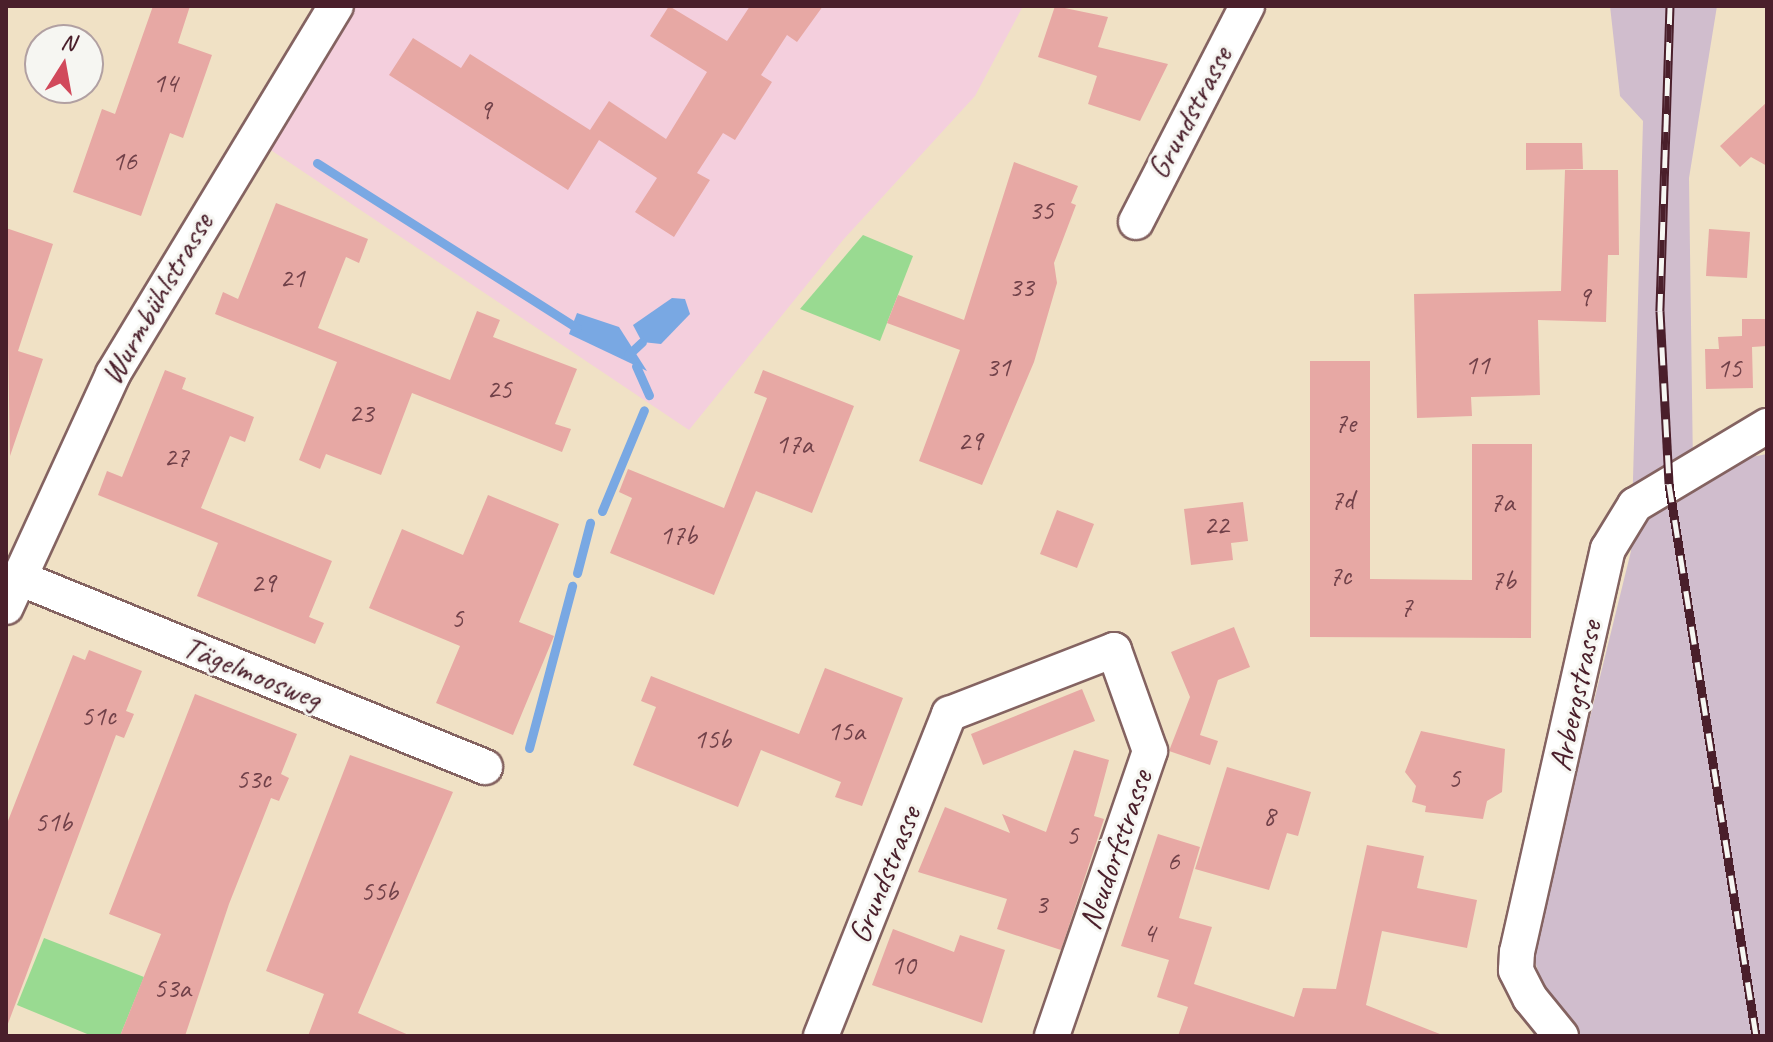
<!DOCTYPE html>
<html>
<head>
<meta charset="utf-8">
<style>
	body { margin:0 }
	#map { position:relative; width:1773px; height:1042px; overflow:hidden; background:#f0e1c5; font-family:Caveat,sans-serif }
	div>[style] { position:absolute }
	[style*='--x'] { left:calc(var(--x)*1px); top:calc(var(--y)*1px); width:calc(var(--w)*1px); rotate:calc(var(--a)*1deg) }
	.built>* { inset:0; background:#f4cfdd }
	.industrial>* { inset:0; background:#d0bdcd }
	.green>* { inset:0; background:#99da91 }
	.water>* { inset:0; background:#79a8e3 }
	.stream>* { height:9px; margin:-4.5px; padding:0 4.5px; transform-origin:4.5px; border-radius:4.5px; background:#79a8e3 }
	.building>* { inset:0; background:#e7a8a4 }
	.roads { filter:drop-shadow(2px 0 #846361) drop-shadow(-2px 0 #846361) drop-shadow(0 2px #846361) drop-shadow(0 -2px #846361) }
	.minor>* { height:34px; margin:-17px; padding:0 17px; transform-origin:17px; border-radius:17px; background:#fff }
	.rail>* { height:9px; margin-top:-4.5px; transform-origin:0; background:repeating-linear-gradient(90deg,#f6f6f2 0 18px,#4a1f2b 0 36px); box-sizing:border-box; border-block:2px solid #4a1f2b }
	span { translate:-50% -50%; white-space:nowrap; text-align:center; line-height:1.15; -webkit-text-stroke:6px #f6f6f2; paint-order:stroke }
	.number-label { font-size:28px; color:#714149 }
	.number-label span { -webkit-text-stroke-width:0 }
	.street-label { font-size:32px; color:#4a1f2b }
	.frame { position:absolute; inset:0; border:8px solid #4a1f2b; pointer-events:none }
	.north { position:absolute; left:24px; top:24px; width:80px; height:80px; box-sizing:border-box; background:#f6f6f2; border:2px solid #b1a0a2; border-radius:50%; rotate:11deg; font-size:22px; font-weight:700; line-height:32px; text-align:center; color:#4a1f2b }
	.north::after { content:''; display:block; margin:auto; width:28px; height:36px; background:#d1495b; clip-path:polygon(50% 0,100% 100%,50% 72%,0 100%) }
</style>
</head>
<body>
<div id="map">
	<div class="built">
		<i style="clip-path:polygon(336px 6px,1023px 6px,975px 96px,843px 240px,689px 430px,253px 138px)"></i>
	</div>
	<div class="industrial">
		<i style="clip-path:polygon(1610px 6px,1717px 6px,1689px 178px,1693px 468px,1767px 454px,1767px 1036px,1560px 1036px,1532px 953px,1631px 551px,1643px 121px,1620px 96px)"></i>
	</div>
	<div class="green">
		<i style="clip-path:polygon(863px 235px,913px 256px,880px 341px,800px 309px)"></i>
		<i style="clip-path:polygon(44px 938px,144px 977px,120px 1036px,92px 1036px,17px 1005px)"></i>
	</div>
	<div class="water">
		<i style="clip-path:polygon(672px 298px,685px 299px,690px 314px,661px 344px,642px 342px,633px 325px)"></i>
		<i style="clip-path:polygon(577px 313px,619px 327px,647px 371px,569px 334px)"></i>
	</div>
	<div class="stream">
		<i style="--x:317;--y:163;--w:308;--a:32.4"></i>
		<i style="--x:628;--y:355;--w:19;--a:-43"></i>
		<i style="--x:636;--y:366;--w:32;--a:66"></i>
		<i style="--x:602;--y:511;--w:109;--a:-67.4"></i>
		<i style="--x:577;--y:573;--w:52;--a:-75.4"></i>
		<i style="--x:529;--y:748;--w:168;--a:-75.1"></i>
	</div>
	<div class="building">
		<i style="clip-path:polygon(153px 6px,190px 6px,178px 43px,212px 55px,183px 138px,170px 133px,141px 216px,73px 192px,102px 109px,115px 114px)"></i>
		<i style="clip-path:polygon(669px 6px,727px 41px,750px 6px,823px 6px,797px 42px,787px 35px,761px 75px,772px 82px,735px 140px,723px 133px,697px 173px,710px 180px,674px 237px,635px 212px,657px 178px,599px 140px,568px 190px,389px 75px,413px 38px,461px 68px,470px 54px,590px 130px,609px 101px,666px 139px,707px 72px,650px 36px)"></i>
		<i style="clip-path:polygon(1055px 6px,1108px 17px,1098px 47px,1168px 64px,1140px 121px,1088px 104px,1097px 76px,1038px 57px)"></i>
		<i style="clip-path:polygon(1767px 102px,1767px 166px,1751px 157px,1740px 167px,1720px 146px)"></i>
		<i style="clip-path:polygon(1526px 143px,1582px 143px,1583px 169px,1526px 170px)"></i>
		<i style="clip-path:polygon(1014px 162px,1078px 186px,1071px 203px,1076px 205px,1054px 263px,1057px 283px,1034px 362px,982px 485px,919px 461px,960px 350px,887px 323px,898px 295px,964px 320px)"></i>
		<i style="clip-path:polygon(1565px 170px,1618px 170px,1619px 255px,1608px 255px,1606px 322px,1538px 320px,1540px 395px,1471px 397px,1472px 416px,1417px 418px,1414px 294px,1561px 291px)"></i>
		<i style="clip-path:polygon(276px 203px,368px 239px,359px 263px,346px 257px,318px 328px,450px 380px,477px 311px,500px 320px,493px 337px,577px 369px,555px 424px,571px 429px,562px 452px,412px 393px,381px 475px,326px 454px,320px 469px,299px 460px,337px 362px,215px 314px,223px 292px,238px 299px)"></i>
		<i style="clip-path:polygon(6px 228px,53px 244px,18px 351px,43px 359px,10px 456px)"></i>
		<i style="clip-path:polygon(1709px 229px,1750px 232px,1747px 278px,1706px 276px)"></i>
		<i style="clip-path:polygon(1742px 319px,1767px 319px,1767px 346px,1752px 347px,1753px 388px,1706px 389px,1705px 349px,1719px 349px,1718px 337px,1742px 336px)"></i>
		<i style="clip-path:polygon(1310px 361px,1370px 361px,1370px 579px,1472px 580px,1472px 444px,1532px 444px,1531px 638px,1310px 637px)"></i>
		<i style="clip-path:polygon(165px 370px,186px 378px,182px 389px,254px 417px,245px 442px,230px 436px,201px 508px,332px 561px,309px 617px,324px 623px,315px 644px,197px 596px,218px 543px,98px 495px,107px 471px,122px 477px)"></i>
		<i style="clip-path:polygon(763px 370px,854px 406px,812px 513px,756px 491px,714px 595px,610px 553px,632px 498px,619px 492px,628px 469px,724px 508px,767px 398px,754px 393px)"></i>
		<i style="clip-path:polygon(488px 495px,559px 524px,519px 622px,554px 636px,513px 735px,436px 703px,460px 646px,369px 608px,402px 529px,463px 555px)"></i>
		<i style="clip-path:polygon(1243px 502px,1248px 541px,1231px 543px,1233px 560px,1191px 565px,1184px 509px)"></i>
		<i style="clip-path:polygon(1057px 510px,1094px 524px,1077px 568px,1040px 554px)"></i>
		<i style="clip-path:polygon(1234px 627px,1250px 667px,1218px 680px,1200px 735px,1218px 741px,1210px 765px,1169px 751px,1190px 697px,1171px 652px)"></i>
		<i style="clip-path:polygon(89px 650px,142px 671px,126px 711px,134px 714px,124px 738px,116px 735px,6px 1029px,6px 826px,73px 655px,85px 660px)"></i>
		<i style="clip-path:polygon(825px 668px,903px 698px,862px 806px,835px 797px,841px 782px,761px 750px,738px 807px,633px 765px,656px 707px,641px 701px,651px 676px,799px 734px)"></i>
		<i style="clip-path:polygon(1082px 689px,1095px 721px,983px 765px,971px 734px)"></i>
		<i style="clip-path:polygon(195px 694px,297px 734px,281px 774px,289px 778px,279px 801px,271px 798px,229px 904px,185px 1036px,120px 1036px,161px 934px,109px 914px)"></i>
		<i style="clip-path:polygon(1421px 731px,1505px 749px,1502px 792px,1487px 801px,1483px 819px,1425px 812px,1426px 806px,1412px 802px,1416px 786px,1405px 772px)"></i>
		<i style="clip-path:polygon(1074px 750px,1109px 760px,1094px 816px,1104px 819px,1061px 950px,997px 929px,1007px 899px,918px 872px,945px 807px,1010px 833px,1002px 814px,1046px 832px)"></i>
		<i style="clip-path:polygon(350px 755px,453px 792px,358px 1013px,411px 1036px,308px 1036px,324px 994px,266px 971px)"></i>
		<i style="clip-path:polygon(1227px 767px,1311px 792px,1298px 836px,1287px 833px,1269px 890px,1195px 869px)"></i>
		<i style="clip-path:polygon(1158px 834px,1200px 847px,1179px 918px,1212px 927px,1194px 984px,1294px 1017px,1303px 988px,1336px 989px,1367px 845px,1424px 856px,1417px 888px,1477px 900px,1467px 948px,1382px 931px,1366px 1005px,1445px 1036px,1178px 1036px,1188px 1007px,1157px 997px,1169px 960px,1121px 946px)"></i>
		<i style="clip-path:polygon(893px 929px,954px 952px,960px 935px,1005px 950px,982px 1023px,872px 985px)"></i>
	</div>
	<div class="roads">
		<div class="minor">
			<i style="--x:1136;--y:222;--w:243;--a:-62.8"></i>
			<i style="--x:19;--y:578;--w:503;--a:22.08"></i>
			<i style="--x:6;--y:607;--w:256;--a:-65.3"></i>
			<i style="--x:113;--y:374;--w:430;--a:-58.8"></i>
			<i style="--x:821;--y:1036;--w:347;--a:-68.3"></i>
			<i style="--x:949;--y:714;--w:177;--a:-21.2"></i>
			<i style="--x:1114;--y:650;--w:107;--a:70.4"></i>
			<i style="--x:1150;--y:751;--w:301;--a:109"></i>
			<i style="--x:1561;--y:1036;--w:49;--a:-129.2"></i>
			<i style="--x:1530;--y:998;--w:31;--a:-117"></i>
			<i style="--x:1516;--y:970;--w:18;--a:-87"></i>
			<i style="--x:1517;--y:952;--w:413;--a:-77.3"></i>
			<i style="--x:1608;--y:549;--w:52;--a:-58.5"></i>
			<i style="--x:1635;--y:505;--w:154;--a:-30.9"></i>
		</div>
	</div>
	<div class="rail">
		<i style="--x:1670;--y:6;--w:305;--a:91.9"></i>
		<i style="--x:1660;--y:311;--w:173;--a:87"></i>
		<i style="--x:1669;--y:484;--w:559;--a:81.04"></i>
	</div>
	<div class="number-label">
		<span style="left:165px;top:83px">14</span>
		<span style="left:485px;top:110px">9</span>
		<span style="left:124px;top:161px">16</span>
		<span style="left:1041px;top:210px">35</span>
		<span style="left:292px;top:278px">21</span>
		<span style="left:1021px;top:287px">33</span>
		<span style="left:1584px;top:297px">9</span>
		<span style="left:1477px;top:365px">11</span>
		<span style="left:998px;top:367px">31</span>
		<span style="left:1729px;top:368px">15</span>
		<span style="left:499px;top:389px">25</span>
		<span style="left:361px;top:413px">23</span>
		<span style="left:1345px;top:423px">7e</span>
		<span style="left:970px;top:441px">29</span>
		<span style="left:794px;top:444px">17a</span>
		<span style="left:176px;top:457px">27</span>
		<span style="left:1342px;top:500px">7d</span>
		<span style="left:1502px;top:502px">7a</span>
		<span style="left:1216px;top:525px">22</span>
		<span style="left:678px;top:535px">17b</span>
		<span style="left:1340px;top:576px">7c</span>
		<span style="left:1503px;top:580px">7b</span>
		<span style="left:263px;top:583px">29</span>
		<span style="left:1406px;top:607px">7</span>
		<span style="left:457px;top:618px">5</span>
		<span style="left:98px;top:716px">51c</span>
		<span style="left:846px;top:731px">15a</span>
		<span style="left:712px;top:739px">15b</span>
		<span style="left:1454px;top:778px">5</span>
		<span style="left:253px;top:779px">53c</span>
		<span style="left:1269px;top:816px">8</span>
		<span style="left:53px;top:822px">51b</span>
		<span style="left:1072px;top:835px">5</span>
		<span style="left:1173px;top:861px">6</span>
		<span style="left:379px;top:891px">55b</span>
		<span style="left:1041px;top:904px">3</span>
		<span style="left:1149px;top:933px">4</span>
		<span style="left:903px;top:965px">10</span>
		<span style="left:172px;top:988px">53a</span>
	</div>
	<div class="street-label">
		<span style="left:1190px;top:113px;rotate:-62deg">Grundstrasse</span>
		<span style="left:157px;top:299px;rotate:-60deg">Wurmbühlstrasse</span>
		<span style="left:252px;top:673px;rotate:22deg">Tägelmoosweg</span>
		<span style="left:1576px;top:696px;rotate:-78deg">Arbergstrasse</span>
		<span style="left:1116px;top:850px;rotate:-71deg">Neudorfstrasse</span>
		<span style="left:885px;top:875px;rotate:-68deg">Grundstrasse</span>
	</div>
	<div class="frame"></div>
	<div class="north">N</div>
</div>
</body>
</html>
